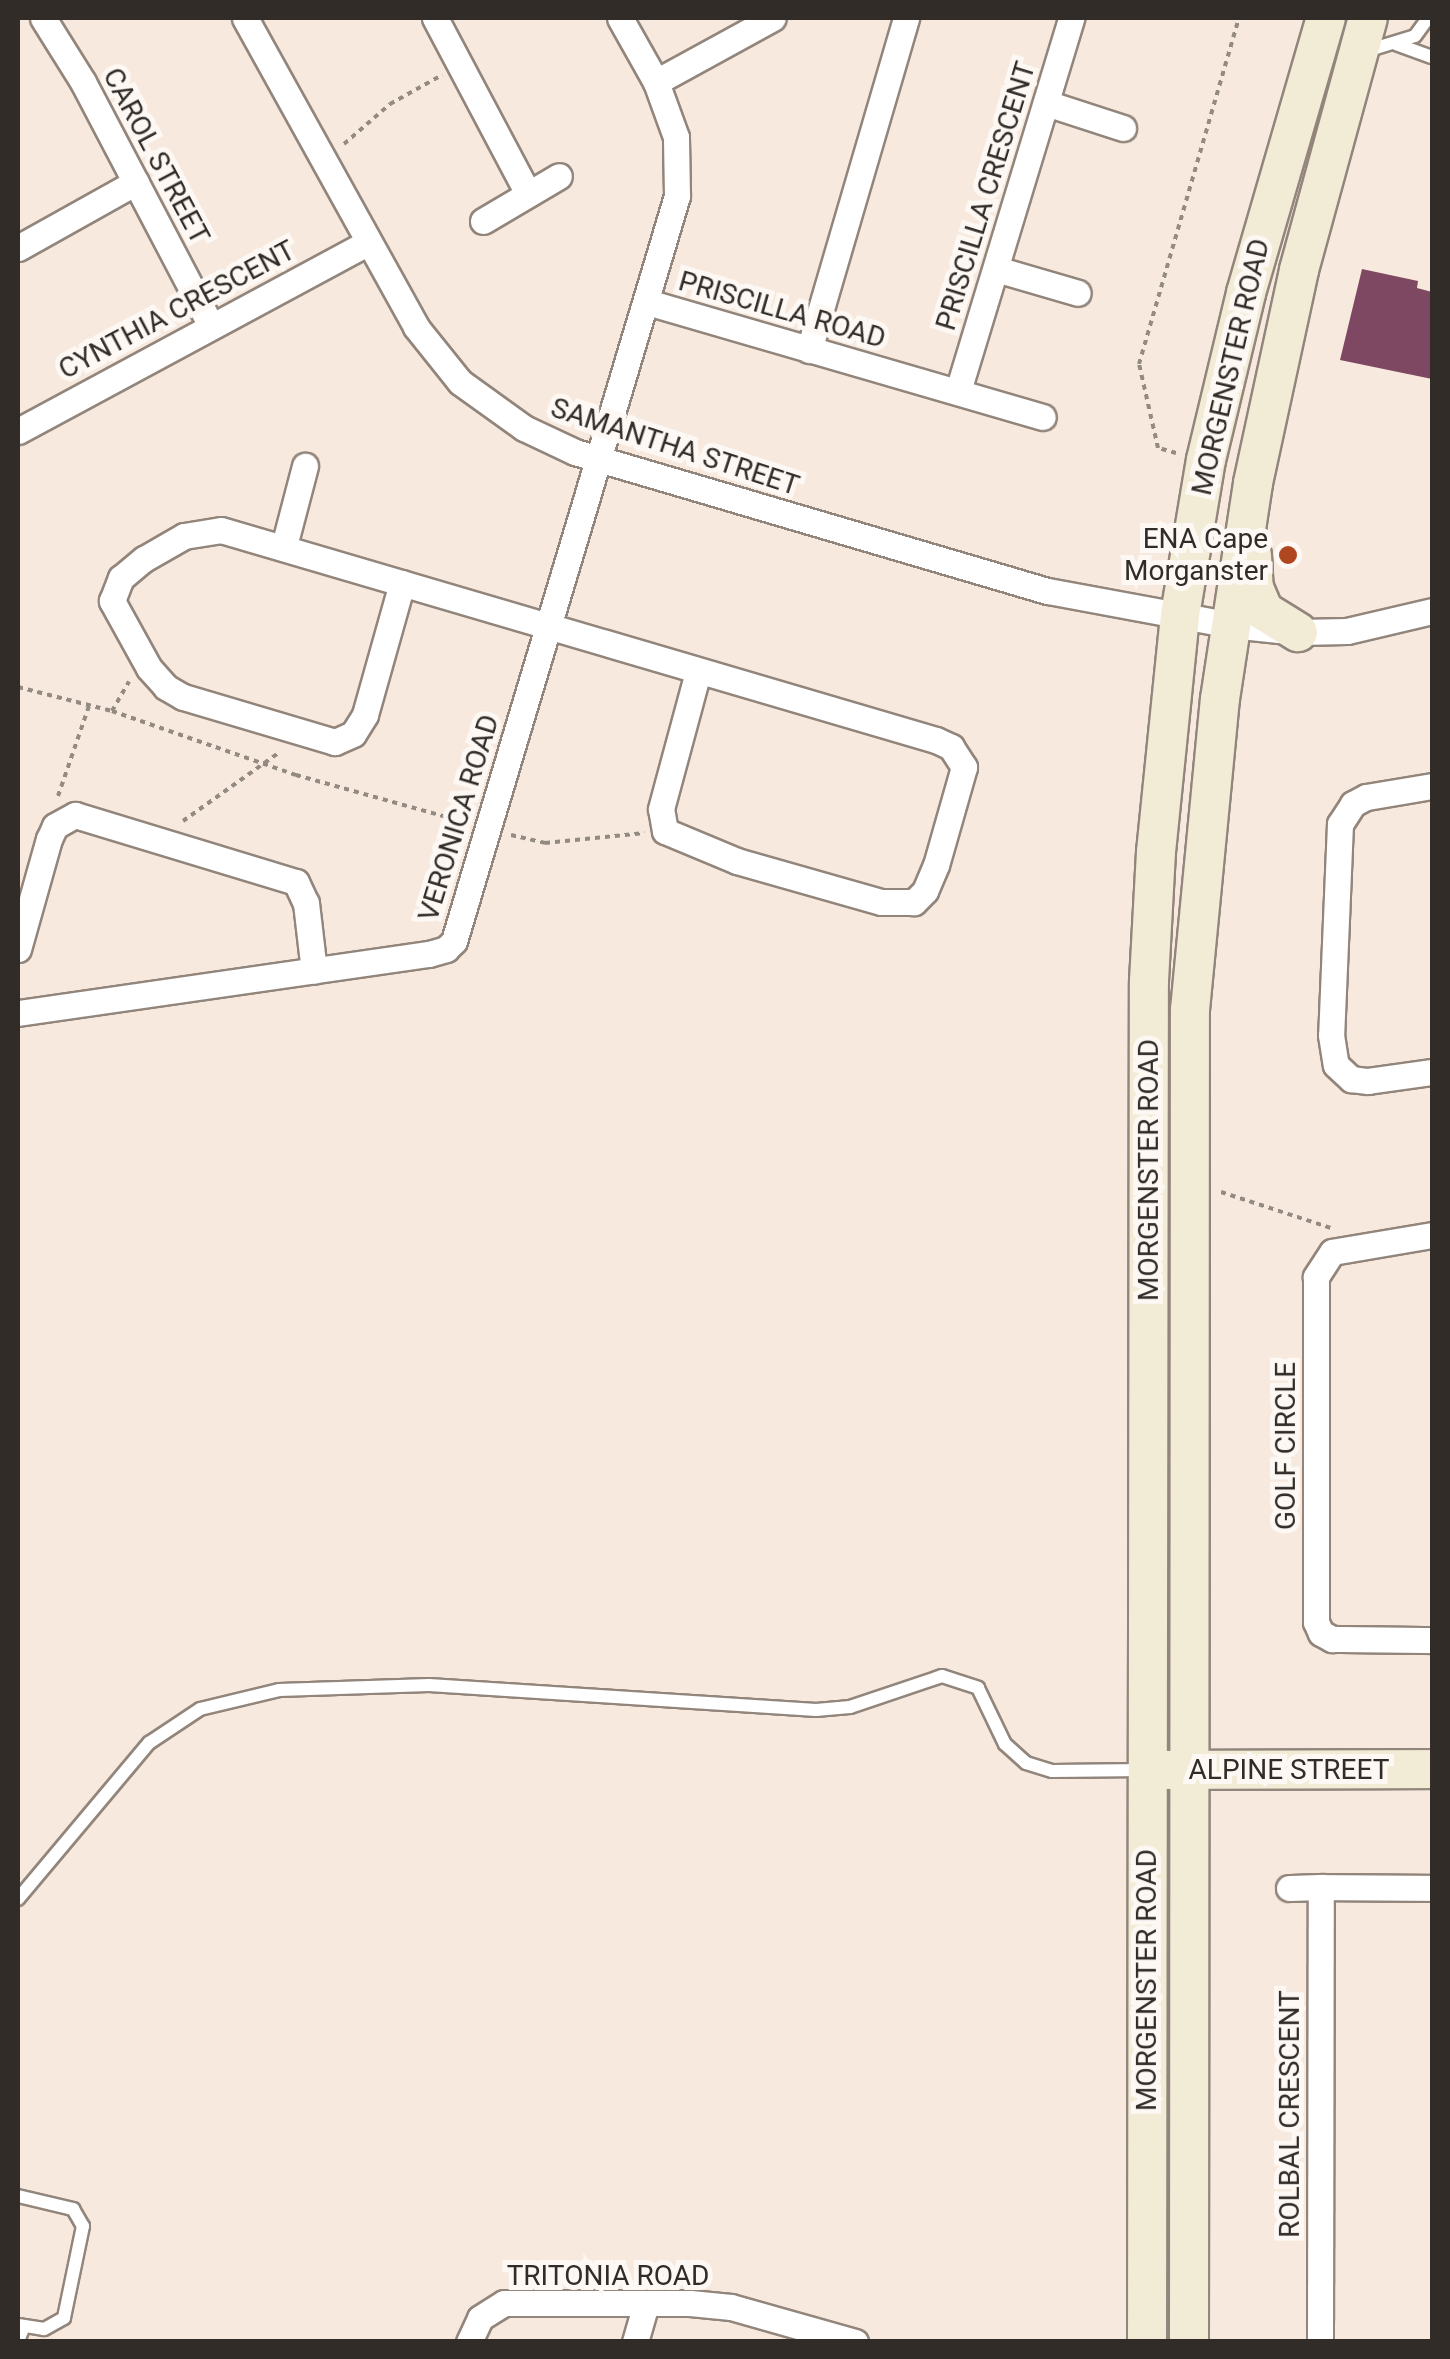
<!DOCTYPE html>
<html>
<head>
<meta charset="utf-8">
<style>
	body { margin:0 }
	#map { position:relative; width:1450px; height:2359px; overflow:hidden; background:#f7e9de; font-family:Roboto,sans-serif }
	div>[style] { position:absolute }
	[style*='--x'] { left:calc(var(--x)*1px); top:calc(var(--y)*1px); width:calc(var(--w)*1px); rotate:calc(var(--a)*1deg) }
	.building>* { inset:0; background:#7f4862 }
	.path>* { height:4px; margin-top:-2px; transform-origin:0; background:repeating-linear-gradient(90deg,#938a82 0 5px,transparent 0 10px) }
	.roads { filter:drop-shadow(2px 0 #92857b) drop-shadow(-2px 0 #92857b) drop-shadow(0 2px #92857b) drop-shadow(0 -2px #92857b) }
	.lane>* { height:12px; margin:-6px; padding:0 6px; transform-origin:6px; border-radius:6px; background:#fff }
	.street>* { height:25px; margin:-12.5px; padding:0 12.5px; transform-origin:12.5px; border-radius:12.5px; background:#fff }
	.secondary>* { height:38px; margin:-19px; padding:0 19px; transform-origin:19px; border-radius:19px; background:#f2ebd6 }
	.dots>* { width:28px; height:28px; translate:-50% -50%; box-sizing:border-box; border:5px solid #fdf8f3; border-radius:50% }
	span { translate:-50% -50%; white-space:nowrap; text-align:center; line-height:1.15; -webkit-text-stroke:10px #fdf8f3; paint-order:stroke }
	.street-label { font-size:28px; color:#312c27 }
	.poi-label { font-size:28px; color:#312c27 }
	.right { translate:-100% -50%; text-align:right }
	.frame { position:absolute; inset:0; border:20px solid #312c27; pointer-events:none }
</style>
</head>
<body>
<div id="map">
	<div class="building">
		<i style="clip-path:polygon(1362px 269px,1418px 281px,1417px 288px,1432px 292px,1432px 379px,1340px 360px)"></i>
	</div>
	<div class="path">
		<i style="--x:344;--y:144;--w:61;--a:-41"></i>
		<i style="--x:390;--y:104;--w:60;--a:-29.1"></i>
		<i style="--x:1176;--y:453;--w:19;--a:-164"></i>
		<i style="--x:1158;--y:448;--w:86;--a:-102.7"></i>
		<i style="--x:1139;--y:364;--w:360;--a:-73.9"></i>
		<i style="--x:18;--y:687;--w:97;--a:14.3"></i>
		<i style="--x:112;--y:711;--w:195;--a:19.2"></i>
		<i style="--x:296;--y:775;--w:179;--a:15.6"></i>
		<i style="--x:112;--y:711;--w:34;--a:-60"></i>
		<i style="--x:58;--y:796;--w:95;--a:-71"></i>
		<i style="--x:183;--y:821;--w:120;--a:-35.5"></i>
		<i style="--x:511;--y:835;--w:35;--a:13"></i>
		<i style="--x:545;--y:843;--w:100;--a:-5.8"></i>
		<i style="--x:1221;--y:1192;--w:116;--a:18.1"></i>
	</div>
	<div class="roads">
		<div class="lane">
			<i style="--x:1396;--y:44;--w:38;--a:20"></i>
			<i style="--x:1363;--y:52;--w:54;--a:-17.1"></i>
			<i style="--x:1415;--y:36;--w:22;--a:-54"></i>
			<i style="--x:18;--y:1899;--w:204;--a:-50"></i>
			<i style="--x:149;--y:1743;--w:61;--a:-33.7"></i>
			<i style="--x:200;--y:1709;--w:81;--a:-13.5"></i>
			<i style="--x:279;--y:1690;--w:150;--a:-1.9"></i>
			<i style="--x:429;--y:1685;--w:388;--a:3.7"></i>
			<i style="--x:816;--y:1710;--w:34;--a:-5"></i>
			<i style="--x:850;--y:1707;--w:97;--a:-18.6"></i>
			<i style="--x:942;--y:1676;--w:38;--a:18"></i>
			<i style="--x:978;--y:1688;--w:62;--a:64.3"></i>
			<i style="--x:1005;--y:1744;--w:28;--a:42"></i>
			<i style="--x:1026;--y:1763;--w:27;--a:17"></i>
			<i style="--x:1052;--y:1771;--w:92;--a:-0.6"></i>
			<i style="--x:18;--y:2196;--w:57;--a:13.3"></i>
			<i style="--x:73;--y:2209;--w:20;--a:60"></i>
			<i style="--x:83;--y:2226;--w:94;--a:101.7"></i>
			<i style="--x:64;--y:2318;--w:23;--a:151"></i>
			<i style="--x:44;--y:2329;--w:26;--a:-171"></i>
			<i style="--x:18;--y:2341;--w:16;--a:-68"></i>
		</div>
		<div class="street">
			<i style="--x:43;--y:18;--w:75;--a:58"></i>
			<i style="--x:83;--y:82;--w:276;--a:62.3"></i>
			<i style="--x:245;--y:18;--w:353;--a:61"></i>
			<i style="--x:416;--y:327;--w:70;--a:51.3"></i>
			<i style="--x:460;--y:382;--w:79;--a:35.7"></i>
			<i style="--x:524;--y:428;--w:56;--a:25.2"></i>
			<i style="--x:575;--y:452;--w:493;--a:16.4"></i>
			<i style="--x:1048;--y:591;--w:186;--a:10.5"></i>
			<i style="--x:1231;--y:625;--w:67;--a:6"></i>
			<i style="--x:1298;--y:632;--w:49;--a:-1.2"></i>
			<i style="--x:1347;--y:631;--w:87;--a:-13.2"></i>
			<i style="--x:435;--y:18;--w:199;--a:62.1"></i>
			<i style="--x:656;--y:82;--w:133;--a:-28.7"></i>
			<i style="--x:1046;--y:103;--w:81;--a:18"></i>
			<i style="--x:483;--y:221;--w:88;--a:-30.6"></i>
			<i style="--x:18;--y:248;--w:135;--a:-29.2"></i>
			<i style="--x:996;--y:269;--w:85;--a:16.3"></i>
			<i style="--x:647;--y:302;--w:412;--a:16.2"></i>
			<i style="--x:809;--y:350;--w:346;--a:-73.7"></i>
			<i style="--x:958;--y:391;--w:390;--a:-73.1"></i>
			<i style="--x:18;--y:431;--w:395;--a:-28.3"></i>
			<i style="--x:284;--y:546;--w:83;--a:-75.3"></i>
			<i style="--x:402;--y:583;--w:137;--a:105.7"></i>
			<i style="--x:365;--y:715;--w:22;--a:122"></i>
			<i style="--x:353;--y:734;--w:20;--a:156"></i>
			<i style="--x:335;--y:742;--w:159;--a:-163.5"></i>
			<i style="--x:183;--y:697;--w:20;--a:-150"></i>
			<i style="--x:166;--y:687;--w:25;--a:-132"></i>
			<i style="--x:149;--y:668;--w:77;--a:-118.9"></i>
			<i style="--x:112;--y:601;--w:25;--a:-69"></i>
			<i style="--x:121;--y:578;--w:30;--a:-40"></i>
			<i style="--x:144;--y:559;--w:46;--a:-29.9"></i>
			<i style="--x:184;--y:536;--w:37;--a:-9"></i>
			<i style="--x:221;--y:530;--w:745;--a:16.37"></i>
			<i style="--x:936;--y:740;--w:17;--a:25"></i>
			<i style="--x:951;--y:747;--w:24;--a:57"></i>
			<i style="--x:964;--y:767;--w:102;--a:105.9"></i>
			<i style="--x:936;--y:865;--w:28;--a:113"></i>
			<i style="--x:925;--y:891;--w:16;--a:135"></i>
			<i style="--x:914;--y:902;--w:33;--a:180"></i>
			<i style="--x:881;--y:902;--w:150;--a:-164.1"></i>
			<i style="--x:737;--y:861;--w:78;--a:-157.4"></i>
			<i style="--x:665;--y:831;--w:22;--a:-100"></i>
			<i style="--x:661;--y:809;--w:142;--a:-74.9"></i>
			<i style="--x:1432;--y:786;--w:67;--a:170.5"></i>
			<i style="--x:1366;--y:797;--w:15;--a:152"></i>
			<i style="--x:1353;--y:804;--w:24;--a:123"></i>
			<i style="--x:1340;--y:824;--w:211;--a:92.4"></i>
			<i style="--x:1331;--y:1035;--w:30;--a:81"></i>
			<i style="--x:1336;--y:1065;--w:21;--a:43"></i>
			<i style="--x:1351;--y:1079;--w:17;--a:7"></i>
			<i style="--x:1368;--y:1081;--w:65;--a:-8"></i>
			<i style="--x:18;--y:949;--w:114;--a:-74.3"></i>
			<i style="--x:49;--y:839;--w:14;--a:-65"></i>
			<i style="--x:55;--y:826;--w:23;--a:-29"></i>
			<i style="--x:75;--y:815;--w:231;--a:16.9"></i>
			<i style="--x:296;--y:882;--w:23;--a:65"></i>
			<i style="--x:306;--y:903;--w:68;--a:83.3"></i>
			<i style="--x:18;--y:1013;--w:415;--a:-8.2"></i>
			<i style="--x:429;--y:954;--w:18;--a:-16"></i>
			<i style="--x:446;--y:949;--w:11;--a:-45"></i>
			<i style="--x:454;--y:941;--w:778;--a:-73.34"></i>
			<i style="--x:677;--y:196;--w:59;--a:-91"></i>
			<i style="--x:676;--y:137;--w:59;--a:-110"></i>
			<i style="--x:656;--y:82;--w:73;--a:-119.4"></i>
			<i style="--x:1432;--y:1235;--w:101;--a:170.4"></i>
			<i style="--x:1332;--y:1252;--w:30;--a:123"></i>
			<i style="--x:1316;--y:1277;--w:345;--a:90"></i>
			<i style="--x:1316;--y:1622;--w:12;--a:66"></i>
			<i style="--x:1321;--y:1633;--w:13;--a:29"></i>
			<i style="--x:1332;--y:1639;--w:100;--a:0.6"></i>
			<i style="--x:1289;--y:1888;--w:32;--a:-2"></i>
			<i style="--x:469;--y:2342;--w:26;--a:-65"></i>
			<i style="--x:480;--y:2318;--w:28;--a:-32"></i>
			<i style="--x:504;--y:2303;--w:186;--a:0"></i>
			<i style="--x:690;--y:2303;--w:41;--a:5.6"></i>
			<i style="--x:731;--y:2307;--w:129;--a:15.8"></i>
			<i style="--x:635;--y:2342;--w:37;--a:-74"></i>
			<i style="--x:1320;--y:2342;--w:455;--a:-89.9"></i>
			<i style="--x:1321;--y:1887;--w:111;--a:0.5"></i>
		</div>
		<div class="secondary">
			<i style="--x:1252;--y:555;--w:33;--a:87"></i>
			<i style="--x:1254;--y:588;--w:25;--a:67"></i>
			<i style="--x:1264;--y:611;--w:40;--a:32"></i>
			<i style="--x:1165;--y:1770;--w:267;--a:-0.2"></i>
			<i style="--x:1147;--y:2342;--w:1361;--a:-89.92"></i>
			<i style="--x:1149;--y:981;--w:129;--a:-86.9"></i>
			<i style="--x:1156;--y:852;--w:238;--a:-84.2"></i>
			<i style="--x:1180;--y:615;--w:157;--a:-80.5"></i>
			<i style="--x:1206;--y:460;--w:172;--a:-76.5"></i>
			<i style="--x:1246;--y:293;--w:286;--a:-73.8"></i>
			<i style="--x:1189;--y:2342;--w:1332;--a:-89.96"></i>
			<i style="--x:1190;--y:1010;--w:312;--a:-84.5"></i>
			<i style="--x:1220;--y:699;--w:219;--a:-81.3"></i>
			<i style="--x:1253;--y:483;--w:218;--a:-77.8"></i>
			<i style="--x:1299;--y:270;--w:261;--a:-74.7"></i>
		</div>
	</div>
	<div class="dots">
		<i style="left:1288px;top:555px;background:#af4820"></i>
	</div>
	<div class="street-label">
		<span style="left:156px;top:156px;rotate:62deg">CAROL STREET</span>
		<span style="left:986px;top:196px;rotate:-73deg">PRISCILLA CRESCENT</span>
		<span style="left:177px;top:310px;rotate:-28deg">CYNTHIA CRESCENT</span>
		<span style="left:782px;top:310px;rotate:16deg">PRISCILLA ROAD</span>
		<span style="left:1231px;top:367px;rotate:-77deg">MORGENSTER ROAD</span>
		<span style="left:675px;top:447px;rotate:18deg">SAMANTHA STREET</span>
		<span style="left:459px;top:818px;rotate:-73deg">VERONICA ROAD</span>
		<span style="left:1149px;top:1170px;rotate:-90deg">MORGENSTER ROAD</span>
		<span style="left:1286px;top:1446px;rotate:-90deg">GOLF CIRCLE</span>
		<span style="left:1289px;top:1770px">ALPINE STREET</span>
		<span style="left:1147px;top:1980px;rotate:-90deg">MORGENSTER ROAD</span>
		<span style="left:1290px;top:2114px;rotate:-90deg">ROLBAL CRESCENT</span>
		<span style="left:608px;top:2276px">TRITONIA ROAD</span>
	</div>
	<div class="poi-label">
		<span class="right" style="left:1268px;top:555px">ENA Cape<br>Morganster</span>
	</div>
	<div class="frame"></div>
</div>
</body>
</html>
